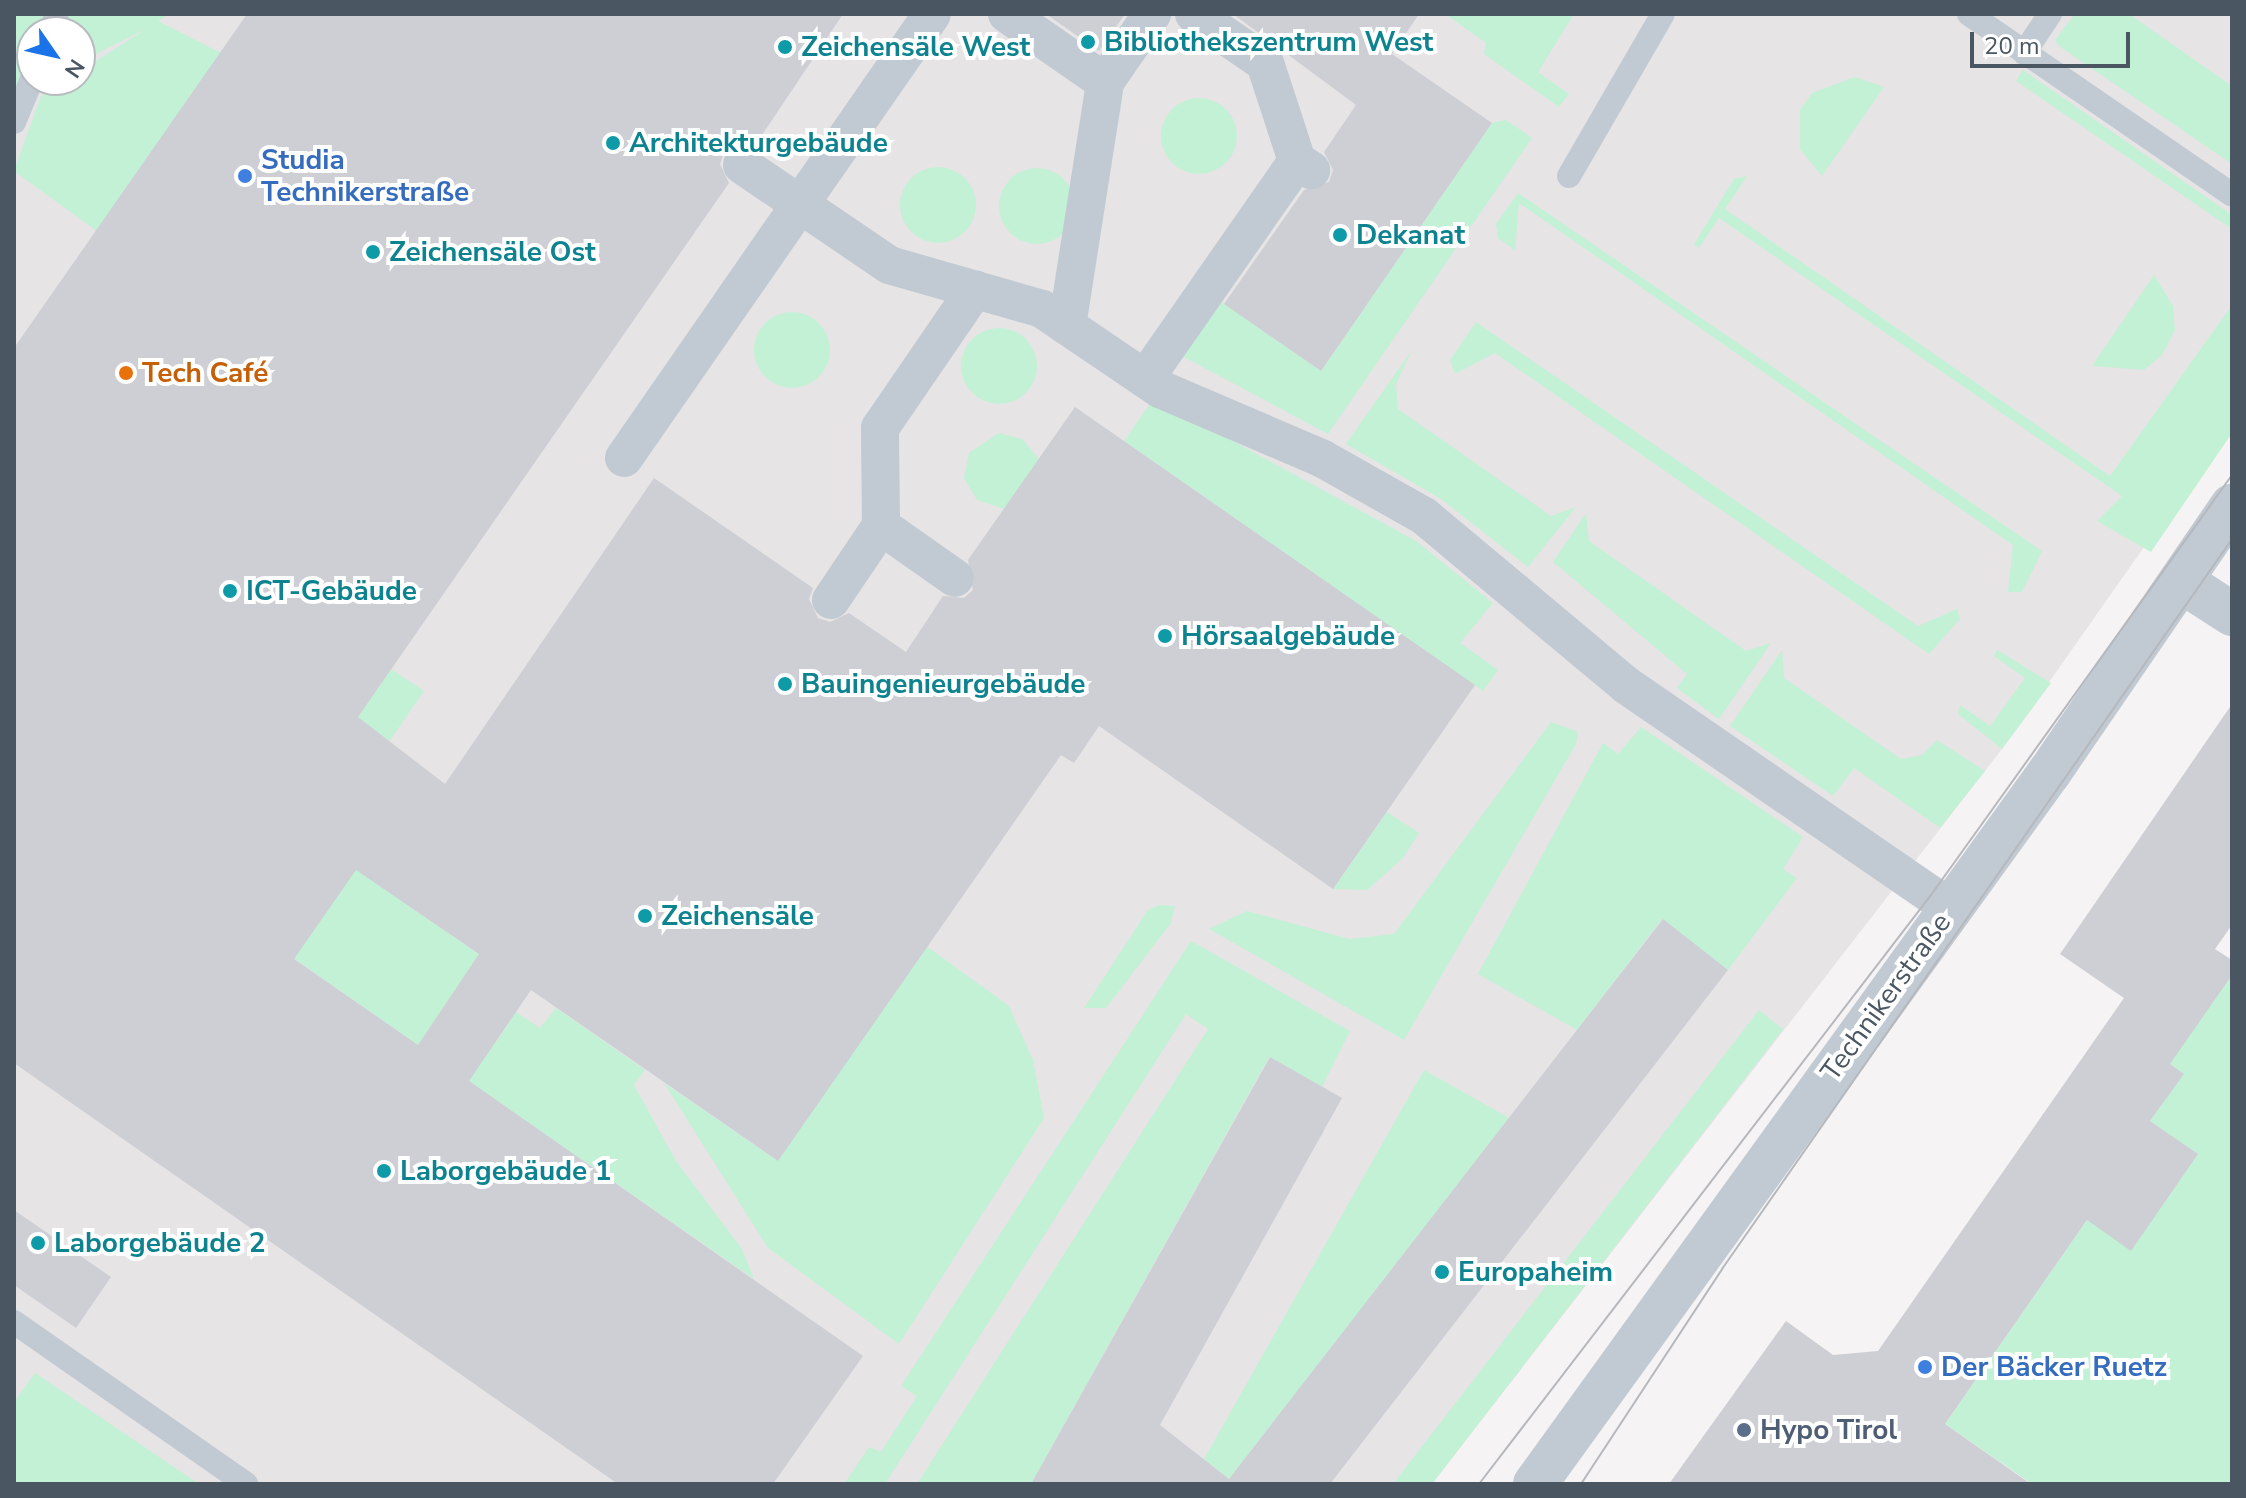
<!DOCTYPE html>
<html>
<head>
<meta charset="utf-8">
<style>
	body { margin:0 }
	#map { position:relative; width:2246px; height:1498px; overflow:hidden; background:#f5f3f3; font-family:"Nunito Sans",sans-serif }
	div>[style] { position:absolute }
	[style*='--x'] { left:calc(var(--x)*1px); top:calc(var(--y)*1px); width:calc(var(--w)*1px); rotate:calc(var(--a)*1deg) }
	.education>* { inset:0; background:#e6e4e5 }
	.green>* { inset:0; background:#c3f1d5 }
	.round { border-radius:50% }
	.building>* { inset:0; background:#cdcfd5 }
	.service>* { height:24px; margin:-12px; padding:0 12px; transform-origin:12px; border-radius:12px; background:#c1cad2 }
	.pedestrian>* { height:38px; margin:-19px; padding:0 19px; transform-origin:19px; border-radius:19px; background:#c1cad2 }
	.minor>* { height:44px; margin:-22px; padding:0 22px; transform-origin:22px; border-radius:22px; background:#c1cad2 }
	.tertiary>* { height:44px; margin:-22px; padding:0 22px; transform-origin:22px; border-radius:22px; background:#c1cad2 }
	.tram>* { height:2px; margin:-1px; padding:0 1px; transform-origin:1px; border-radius:1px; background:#b5b8bd }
	.dots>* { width:22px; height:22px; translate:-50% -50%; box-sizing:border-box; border:4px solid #fff; border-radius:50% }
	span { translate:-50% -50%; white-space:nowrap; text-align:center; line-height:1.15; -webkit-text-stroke:8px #fff; paint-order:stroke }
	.culture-label { font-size:28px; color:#0d838f; font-weight:700 }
	.left { translate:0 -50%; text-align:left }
	.shop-label { font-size:28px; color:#366cbe; font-weight:700 }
	.food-label { font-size:28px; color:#c56008; font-weight:700 }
	.street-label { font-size:28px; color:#4a5661 }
	.service-label { font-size:28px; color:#4e5e75; font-weight:700 }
	.frame { position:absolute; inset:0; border:16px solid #4a5661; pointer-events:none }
	.north { position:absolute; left:16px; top:16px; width:80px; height:80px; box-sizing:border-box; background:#fff; border:2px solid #b7bbc0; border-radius:50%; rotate:124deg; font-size:22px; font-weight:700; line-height:32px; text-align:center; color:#4a5661 }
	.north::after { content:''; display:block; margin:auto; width:28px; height:36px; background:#1a73e8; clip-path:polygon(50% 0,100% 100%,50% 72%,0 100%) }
	.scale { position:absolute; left:1970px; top:32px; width:160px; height:36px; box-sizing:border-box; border:4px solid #4a5661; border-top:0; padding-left:10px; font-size:24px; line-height:28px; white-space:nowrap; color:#4a5661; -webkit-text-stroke:6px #fff; paint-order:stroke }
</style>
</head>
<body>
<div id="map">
	<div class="education">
		<i style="clip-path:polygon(evenodd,14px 14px,2232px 14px,2232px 422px,2002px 749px,1432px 1484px,14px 1484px,14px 14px,32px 32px,80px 32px,80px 80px,32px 80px,32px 32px)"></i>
	</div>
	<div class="green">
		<i style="clip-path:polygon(14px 14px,54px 14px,46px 32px,32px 32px,32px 64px,14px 107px)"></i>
		<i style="clip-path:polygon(60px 14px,170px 14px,158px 21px,221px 53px,98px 232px,14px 171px,41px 96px,80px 80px,80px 71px,146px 29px,80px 62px,80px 32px,53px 32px)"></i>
		<i style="clip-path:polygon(1445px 14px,1574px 14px,1538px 72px,1569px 94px,1559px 107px,1484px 54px,1486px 43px)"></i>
		<i style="clip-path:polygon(2075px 14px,2129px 14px,2232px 86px,2232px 164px,2059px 46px,2055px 40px)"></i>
		<i style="clip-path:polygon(2023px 70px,2232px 215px,2232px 229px,2016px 81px)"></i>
		<i style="clip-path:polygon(1855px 77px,1884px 87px,1822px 176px,1800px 149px,1800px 110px,1812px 93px)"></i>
		<i class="round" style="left:1161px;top:98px;width:76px;height:76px"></i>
		<i style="clip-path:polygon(1506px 120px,1532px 138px,1328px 434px,1182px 356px,1220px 301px,1321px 371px,1492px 123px)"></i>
		<i class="round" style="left:900px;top:167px;width:76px;height:76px"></i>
		<i class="round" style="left:999px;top:168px;width:76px;height:76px"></i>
		<i style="clip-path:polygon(1747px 176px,1725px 209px,2110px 476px,2232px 305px,2232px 433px,2151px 552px,2097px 521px,2122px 496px,1719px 218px,1699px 248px,1694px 244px,1734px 179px)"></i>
		<i style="clip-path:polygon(1518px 193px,2042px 551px,2022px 592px,2008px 592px,2013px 545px,1538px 216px,1519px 203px,1515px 250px,1498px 238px,1496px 224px)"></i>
		<i style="clip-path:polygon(2154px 275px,2173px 306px,2175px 330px,2162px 355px,2144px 370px,2092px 366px)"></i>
		<i class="round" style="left:754px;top:312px;width:76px;height:76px"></i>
		<i style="clip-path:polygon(1476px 322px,1918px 626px,1957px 609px,1960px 619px,1929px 654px,1495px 353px,1455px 374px,1450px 360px)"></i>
		<i class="round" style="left:961px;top:328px;width:76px;height:76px"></i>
		<i style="clip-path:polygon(1412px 350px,1396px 384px,1398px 409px,1551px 516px,1576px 507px,1528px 567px,1441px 499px,1346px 444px)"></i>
		<i style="clip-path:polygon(1154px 398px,1416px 541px,1493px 603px,1460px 643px,1498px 670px,1483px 691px,1124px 441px)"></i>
		<i style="clip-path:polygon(999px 433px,1022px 439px,1039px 459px,1004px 509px,977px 500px,964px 478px,969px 453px)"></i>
		<i style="clip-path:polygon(1586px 513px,1589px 541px,1746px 651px,1771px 643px,1719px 719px,1677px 688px,1687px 674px,1553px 562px)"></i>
		<i style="clip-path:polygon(1782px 650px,1784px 678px,1901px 759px,1922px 755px,1937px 740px,1985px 771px,1940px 828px,1854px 768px,1833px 796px,1730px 726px)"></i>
		<i style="clip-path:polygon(1997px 650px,2051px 683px,2002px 749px,1958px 714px,1960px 705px,1990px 726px,2025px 678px,1994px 656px)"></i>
		<i style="clip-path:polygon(391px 669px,424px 691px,375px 762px,261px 857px)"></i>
		<i style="clip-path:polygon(1551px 722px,1578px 732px,1576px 744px,1404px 1040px,1209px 929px,1247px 911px,1349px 939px,1394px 934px)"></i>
		<i style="clip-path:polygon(1641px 727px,1803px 837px,1783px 869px,1797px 878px,1728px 970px,1662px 919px,1577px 1030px,1478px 974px,1603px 743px,1618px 754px)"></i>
		<i style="clip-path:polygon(412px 789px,377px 884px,480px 955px,418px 1045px,293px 958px)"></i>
		<i style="clip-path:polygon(1387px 812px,1419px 833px,1403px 858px,1367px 890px,1333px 889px)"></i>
		<i style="clip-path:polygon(1159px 905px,1175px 906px,1171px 923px,1106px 1008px,1084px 1008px,1148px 910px)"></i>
		<i style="clip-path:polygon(918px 940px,1009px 1006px,1033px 1060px,1044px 1118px,899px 1344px,768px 1248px,664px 1083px,778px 1161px)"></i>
		<i style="clip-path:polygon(1191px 941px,1350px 1031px,1322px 1087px,1269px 1057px,1031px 1484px,917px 1484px,1208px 1029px,1186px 1014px,885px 1484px,844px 1484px,869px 1447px,881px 1452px,917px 1396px,901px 1386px)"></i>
		<i style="clip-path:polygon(2232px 975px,2232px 1484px,2032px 1484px,1945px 1424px,2087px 1220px,2197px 1154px,2150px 1121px,2183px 1074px,2166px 1061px)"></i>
		<i style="clip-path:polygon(556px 1008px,645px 1070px,634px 1085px,676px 1161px,742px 1249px,754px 1279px,441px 1062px,468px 1021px,497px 1041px,516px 1012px,540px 1028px)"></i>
		<i style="clip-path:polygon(1759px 1010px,1783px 1029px,1432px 1484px,1393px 1484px)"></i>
		<i style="clip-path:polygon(1424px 1070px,1509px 1118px,1229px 1479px,1204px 1459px)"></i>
		<i style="clip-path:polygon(35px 1373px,199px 1484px,14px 1484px,14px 1402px)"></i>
	</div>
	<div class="building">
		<i style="clip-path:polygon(evenodd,247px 14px,843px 14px,754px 147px,743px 143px,724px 152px,720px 164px,729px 183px,358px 717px,445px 784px,654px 478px,813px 588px,809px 599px,818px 618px,830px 622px,849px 613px,906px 652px,943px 596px,964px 598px,973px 590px,968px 560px,1075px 407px,1475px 685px,1333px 889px,1099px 726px,1074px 763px,1061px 755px,778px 1161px,531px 990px,469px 1081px,863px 1356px,773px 1484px,618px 1484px,14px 1063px,14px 348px,247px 14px,356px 870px,479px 954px,418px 1045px,294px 959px,356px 870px)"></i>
		<i style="clip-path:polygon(1046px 14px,1125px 14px,1099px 51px)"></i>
		<i style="clip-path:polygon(1233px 14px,1419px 14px,1392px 54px,1492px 123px,1321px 371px,1224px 304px,1304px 190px,1329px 182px,1333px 170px,1324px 152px,1356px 105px)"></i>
		<i style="clip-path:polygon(2232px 704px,2232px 925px,2215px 949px,2232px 960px,2232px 975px,2170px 1064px,2184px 1074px,2150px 1121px,2198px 1154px,2131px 1251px,2087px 1220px,1945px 1424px,2031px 1484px,1669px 1484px,1786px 1321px,1833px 1355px,1878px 1351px,2124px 998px,2060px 954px)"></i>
		<i style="clip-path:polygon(1663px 919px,1728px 970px,1330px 1484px,1031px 1484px,1270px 1057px,1342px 1098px,1160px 1425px,1229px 1479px)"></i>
		<i style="clip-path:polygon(14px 1210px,111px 1277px,76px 1328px,14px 1285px)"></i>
	</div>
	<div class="service">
		<i style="--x:1969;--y:14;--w:319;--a:34.5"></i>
		<i style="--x:50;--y:32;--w:19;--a:-69"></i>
		<i style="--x:2024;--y:53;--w:47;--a:-56.3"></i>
		<i style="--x:14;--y:122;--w:47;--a:-67.3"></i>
		<i style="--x:1569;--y:176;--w:187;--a:-59.9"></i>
		<i style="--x:14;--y:1322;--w:283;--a:34.9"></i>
	</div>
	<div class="pedestrian">
		<i style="--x:1007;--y:14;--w:119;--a:34.8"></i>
		<i style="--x:1194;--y:14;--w:86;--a:34.6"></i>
		<i style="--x:1265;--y:63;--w:103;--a:71.9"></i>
		<i style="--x:1297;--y:161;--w:17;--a:33"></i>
		<i style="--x:742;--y:165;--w:178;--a:34.2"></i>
		<i style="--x:889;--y:265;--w:159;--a:16"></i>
		<i style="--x:1042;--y:309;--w:143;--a:34.1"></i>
		<i style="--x:1160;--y:389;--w:177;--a:23.2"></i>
		<i style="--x:1323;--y:459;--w:116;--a:29.4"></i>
		<i style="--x:1424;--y:516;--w:263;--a:39.9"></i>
		<i style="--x:1626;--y:685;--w:393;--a:34.5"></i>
		<i style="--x:1067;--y:326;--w:247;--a:-81.1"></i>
		<i style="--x:1105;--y:82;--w:83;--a:-55.3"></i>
		<i style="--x:1145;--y:379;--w:266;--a:-55.1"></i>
		<i style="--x:624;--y:458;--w:540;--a:-55.25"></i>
		<i style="--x:881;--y:526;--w:90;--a:35.1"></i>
		<i style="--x:831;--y:600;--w:89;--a:-56"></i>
		<i style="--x:881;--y:526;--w:98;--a:-90.6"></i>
		<i style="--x:880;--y:428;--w:168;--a:-55.6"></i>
	</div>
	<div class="minor">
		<i style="--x:2181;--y:581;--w:61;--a:32.9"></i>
	</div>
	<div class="tertiary">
		<i style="--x:1535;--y:1484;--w:877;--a:-54.14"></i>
		<i style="--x:2049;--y:773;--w:324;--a:-55.6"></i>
	</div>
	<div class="tram">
		<i style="--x:1479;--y:1484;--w:742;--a:-52.5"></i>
		<i style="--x:1931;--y:895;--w:517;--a:-54.37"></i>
		<i style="--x:1581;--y:1484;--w:257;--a:-56.7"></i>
		<i style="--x:1722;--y:1269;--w:891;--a:-55.06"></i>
	</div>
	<div class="dots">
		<i style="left:1088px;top:42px;background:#0f9aa8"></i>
		<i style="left:785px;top:47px;background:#0f9aa8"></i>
		<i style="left:613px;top:143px;background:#0f9aa8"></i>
		<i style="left:245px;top:176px;background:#3f7fe0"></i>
		<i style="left:1340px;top:235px;background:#0f9aa8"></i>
		<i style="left:373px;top:252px;background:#0f9aa8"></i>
		<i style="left:126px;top:373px;background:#e8710a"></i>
		<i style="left:230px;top:591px;background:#0f9aa8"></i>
		<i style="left:1165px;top:636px;background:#0f9aa8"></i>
		<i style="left:785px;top:684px;background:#0f9aa8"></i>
		<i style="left:645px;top:916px;background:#0f9aa8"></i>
		<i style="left:384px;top:1171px;background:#0f9aa8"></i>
		<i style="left:38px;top:1243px;background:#0f9aa8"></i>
		<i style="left:1442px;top:1272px;background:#0f9aa8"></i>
		<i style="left:1925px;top:1367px;background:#3f7fe0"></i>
		<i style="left:1744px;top:1430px;background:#5c6f8a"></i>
	</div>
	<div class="culture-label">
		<span class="left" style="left:1104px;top:42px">Bibliothekszentrum West</span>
		<span class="left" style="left:801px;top:47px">Zeichensäle West</span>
		<span class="left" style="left:629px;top:143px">Architekturgebäude</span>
		<span class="left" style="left:1356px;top:235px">Dekanat</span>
		<span class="left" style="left:389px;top:252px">Zeichensäle Ost</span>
		<span class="left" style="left:246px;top:591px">ICT-Gebäude</span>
		<span class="left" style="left:1181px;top:636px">Hörsaalgebäude</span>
		<span class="left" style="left:801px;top:684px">Bauingenieurgebäude</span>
		<span class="left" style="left:661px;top:916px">Zeichensäle</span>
		<span class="left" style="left:400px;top:1171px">Laborgebäude 1</span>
		<span class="left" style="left:54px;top:1243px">Laborgebäude 2</span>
		<span class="left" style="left:1458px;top:1272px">Europaheim</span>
	</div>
	<div class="shop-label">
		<span class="left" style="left:261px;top:176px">Studia<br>Technikerstraße</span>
		<span class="left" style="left:1941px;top:1367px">Der Bäcker Ruetz</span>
	</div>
	<div class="food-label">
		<span class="left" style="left:142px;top:373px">Tech Café</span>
	</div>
	<div class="street-label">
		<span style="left:1886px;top:997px;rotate:-54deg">Technikerstraße</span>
	</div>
	<div class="service-label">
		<span class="left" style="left:1760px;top:1430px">Hypo Tirol</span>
	</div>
	<div class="frame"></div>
	<div class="north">N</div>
	<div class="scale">20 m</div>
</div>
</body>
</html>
